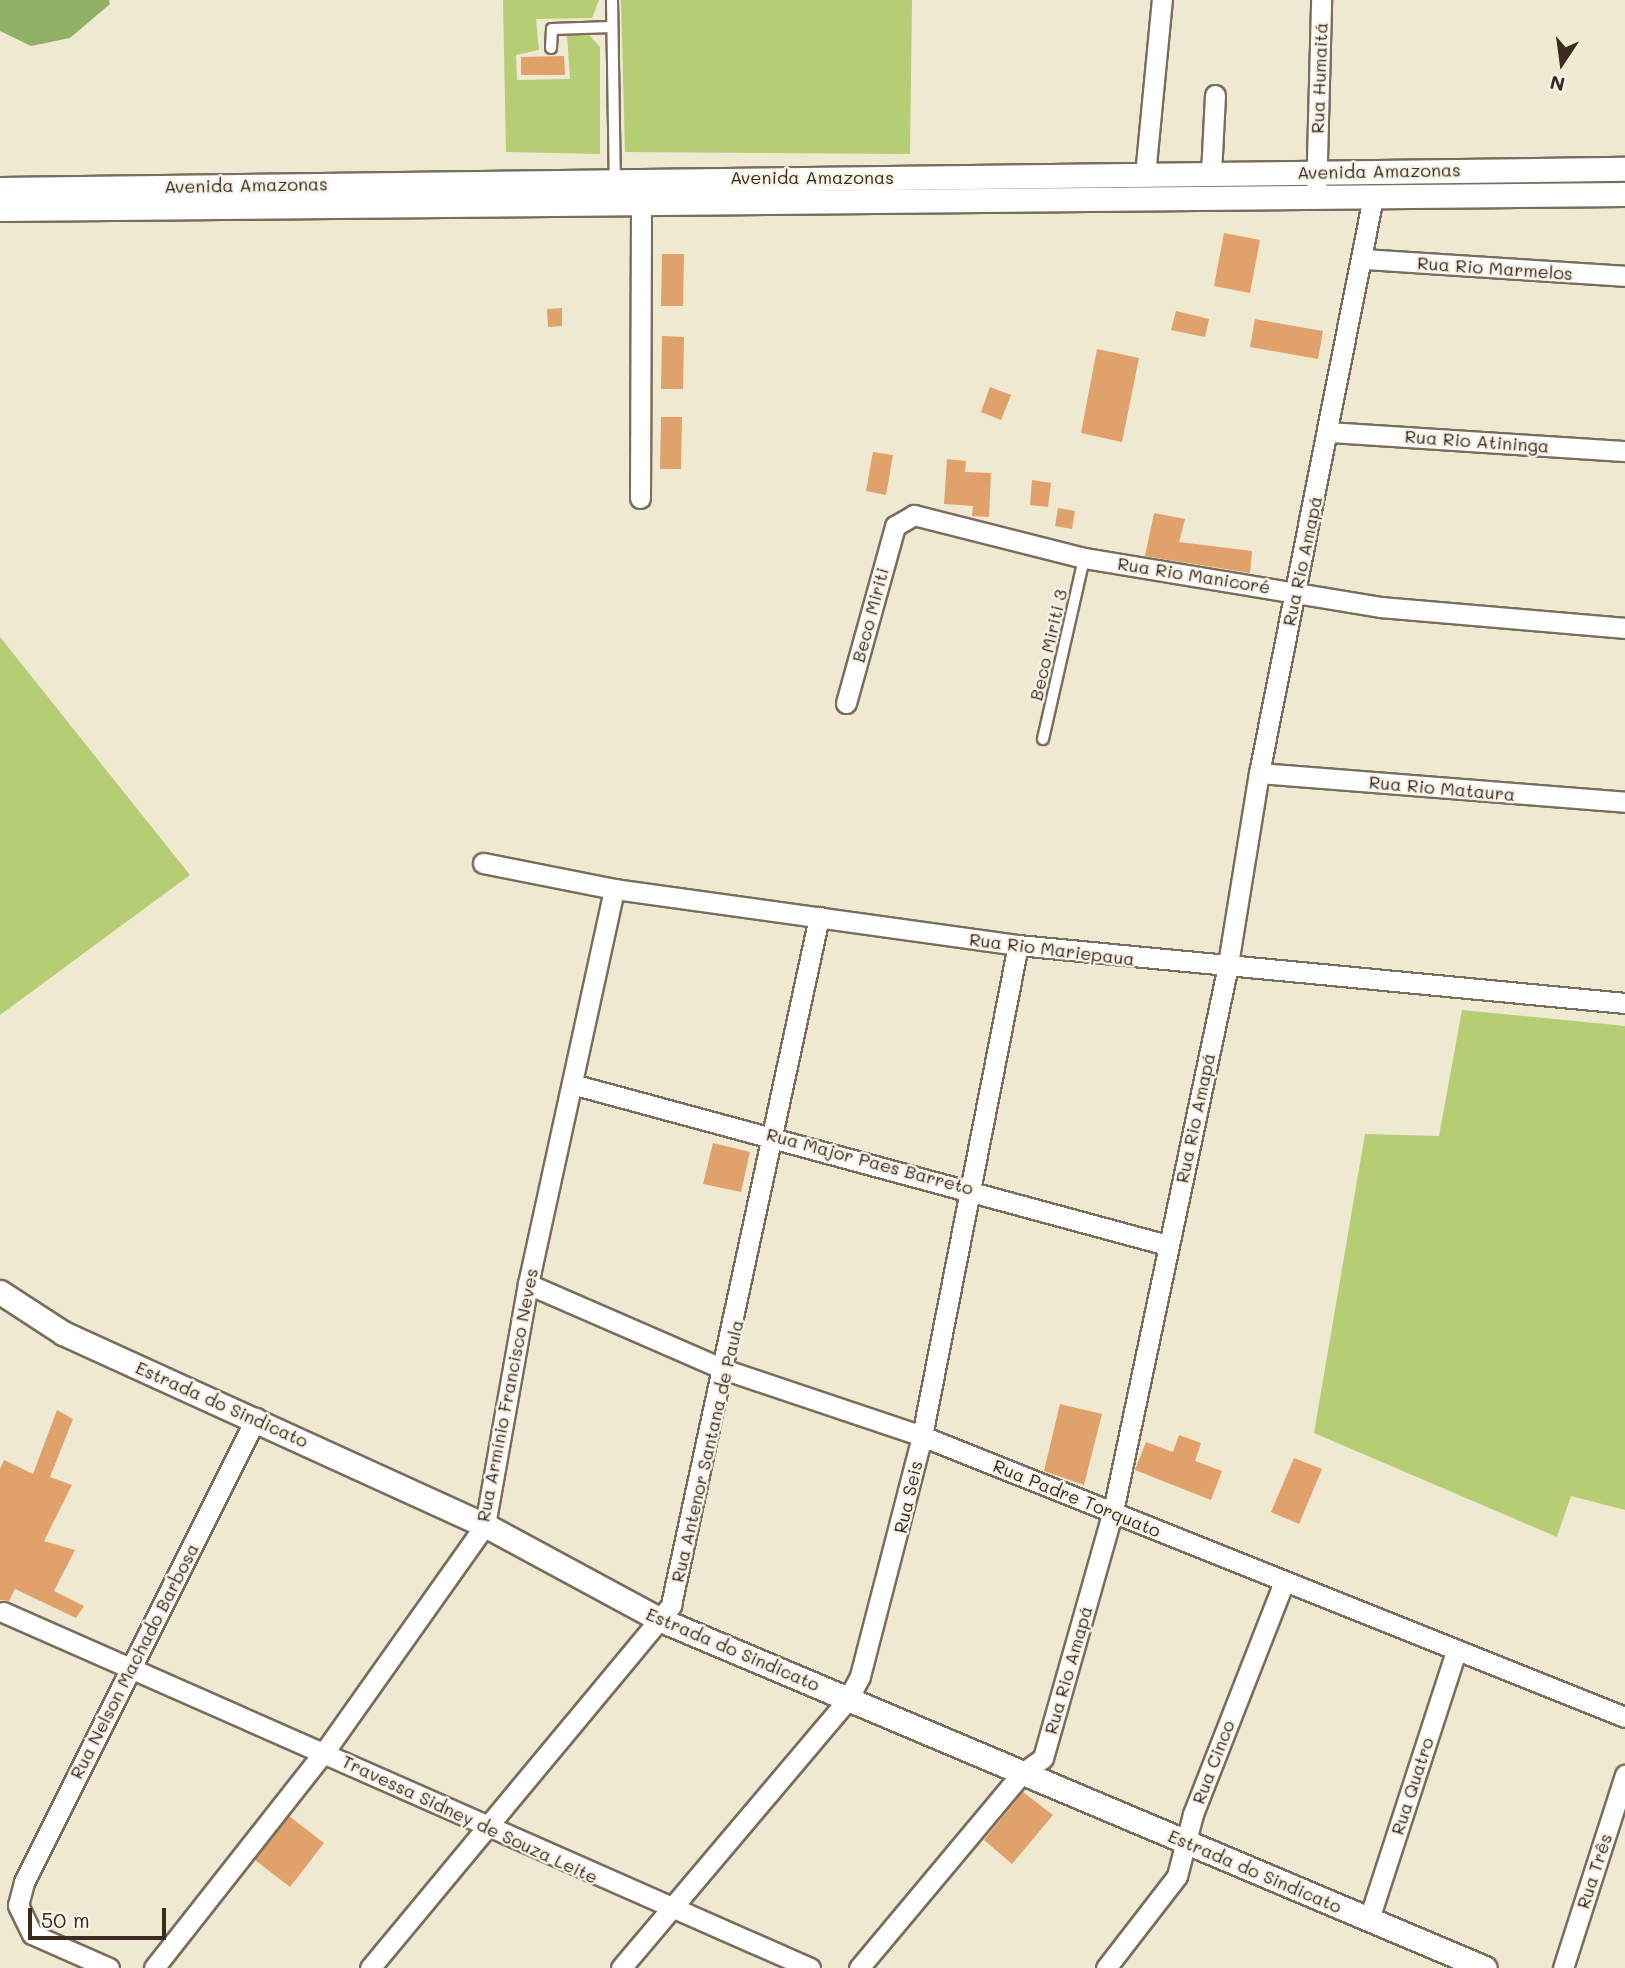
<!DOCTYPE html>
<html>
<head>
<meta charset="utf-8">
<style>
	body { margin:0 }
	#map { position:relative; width:1625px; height:1968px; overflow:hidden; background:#efe9d2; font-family:Mali,sans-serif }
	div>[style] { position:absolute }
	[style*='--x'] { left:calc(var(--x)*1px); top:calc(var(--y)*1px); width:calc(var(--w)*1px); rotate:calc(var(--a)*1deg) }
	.green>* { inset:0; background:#b6ce73 }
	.forest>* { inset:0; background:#90b165 }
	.building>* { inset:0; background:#e1a16b }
	.roads { filter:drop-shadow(2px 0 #7a6d5d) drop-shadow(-2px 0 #7a6d5d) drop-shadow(0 2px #7a6d5d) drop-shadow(0 -2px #7a6d5d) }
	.service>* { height:10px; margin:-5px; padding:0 5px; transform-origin:5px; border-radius:5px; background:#fff }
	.minor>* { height:19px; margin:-9.5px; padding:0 9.5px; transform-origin:9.5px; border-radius:9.5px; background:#fff }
	.tertiary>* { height:23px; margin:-11.5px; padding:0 11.5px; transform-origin:11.5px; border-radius:11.5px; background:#fff }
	span { translate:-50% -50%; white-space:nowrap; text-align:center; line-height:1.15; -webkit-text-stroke:5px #f7f3e8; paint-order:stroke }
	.street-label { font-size:18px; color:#3b2a1e }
	.north { position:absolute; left:1527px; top:28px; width:70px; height:70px; -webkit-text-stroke:5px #f7f3e8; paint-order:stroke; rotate:193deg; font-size:19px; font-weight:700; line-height:28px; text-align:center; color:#3b2a1e }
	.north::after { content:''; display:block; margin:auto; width:24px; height:32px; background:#3b2a1e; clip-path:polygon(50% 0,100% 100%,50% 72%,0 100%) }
	.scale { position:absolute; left:28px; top:1908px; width:138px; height:32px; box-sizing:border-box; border:4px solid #3b2a1e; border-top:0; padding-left:9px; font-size:21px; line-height:24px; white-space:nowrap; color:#3b2a1e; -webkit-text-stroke:5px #f7f3e8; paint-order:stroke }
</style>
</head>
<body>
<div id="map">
	<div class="green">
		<i style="clip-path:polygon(503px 0,599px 0,592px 18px,536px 19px,539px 50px,516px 55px,517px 80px,570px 79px,567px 35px,589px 35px,600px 47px,600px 154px,506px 152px)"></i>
		<i style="clip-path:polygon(621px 0,912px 0,910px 154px,625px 152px)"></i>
		<i style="clip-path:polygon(0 637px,190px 875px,0 1015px)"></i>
		<i style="clip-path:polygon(1462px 1010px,1625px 1026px,1625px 1510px,1571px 1496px,1557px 1537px,1314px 1433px,1365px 1134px,1439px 1136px)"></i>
	</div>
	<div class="forest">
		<i style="clip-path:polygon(0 0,109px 0,110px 4px,70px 38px,31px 46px,0 31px)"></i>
	</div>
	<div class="building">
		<i style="clip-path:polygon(564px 56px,565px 75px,521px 75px,521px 57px)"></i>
		<i style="clip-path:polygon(1224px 233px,1260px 240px,1250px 293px,1214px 286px)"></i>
		<i style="clip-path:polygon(662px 254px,684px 254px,683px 306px,661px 306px)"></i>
		<i style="clip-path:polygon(562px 308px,562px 326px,548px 327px,547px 309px)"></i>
		<i style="clip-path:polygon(1176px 311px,1209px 319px,1205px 337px,1171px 330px)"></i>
		<i style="clip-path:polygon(1255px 319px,1323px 331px,1318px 359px,1250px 347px)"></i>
		<i style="clip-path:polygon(662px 336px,684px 337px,683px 389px,661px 389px)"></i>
		<i style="clip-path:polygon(1097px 349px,1139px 358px,1122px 442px,1081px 433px)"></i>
		<i style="clip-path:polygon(990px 387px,1011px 395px,1001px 420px,981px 412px)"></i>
		<i style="clip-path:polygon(661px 417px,682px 417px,681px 469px,660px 469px)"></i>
		<i style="clip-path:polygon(873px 452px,893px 455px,886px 495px,866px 491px)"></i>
		<i style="clip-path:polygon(947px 459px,966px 461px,965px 472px,991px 473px,989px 517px,972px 516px,973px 506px,944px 504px)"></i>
		<i style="clip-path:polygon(1032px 480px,1051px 483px,1048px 507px,1030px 505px)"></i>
		<i style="clip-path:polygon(1058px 508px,1075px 511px,1072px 529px,1055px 526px)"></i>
		<i style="clip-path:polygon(1154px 513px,1185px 519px,1179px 542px,1252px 551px,1250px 573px,1145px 556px)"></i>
		<i style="clip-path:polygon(713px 1143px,750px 1152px,741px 1192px,703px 1184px)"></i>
		<i style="clip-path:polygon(1060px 1404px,1102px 1414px,1084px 1485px,1044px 1471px)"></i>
		<i style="clip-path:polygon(57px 1410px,73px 1419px,50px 1477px,72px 1485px,44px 1541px,75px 1550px,54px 1591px,84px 1606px,76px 1618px,15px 1589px,9px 1601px,0 1600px,0 1469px,4px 1460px,33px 1474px)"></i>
		<i style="clip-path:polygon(1179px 1435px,1201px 1443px,1195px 1461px,1222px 1471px,1211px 1500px,1135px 1470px,1146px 1442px,1173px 1452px)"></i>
		<i style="clip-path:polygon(1294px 1458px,1322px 1469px,1299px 1524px,1271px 1512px)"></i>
		<i style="clip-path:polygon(1023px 1792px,1053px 1815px,1012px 1864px,984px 1840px)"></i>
		<i style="clip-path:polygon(289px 1816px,324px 1843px,290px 1887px,255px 1860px)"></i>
	</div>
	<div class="roads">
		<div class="service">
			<i style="--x:612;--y:0;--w:182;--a:89.1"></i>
			<i style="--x:551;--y:48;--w:19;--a:-87"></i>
			<i style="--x:552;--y:29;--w:60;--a:-1.9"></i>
			<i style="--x:1043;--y:739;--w:186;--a:-77.2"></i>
		</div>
		<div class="minor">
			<i style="--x:1211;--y:174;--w:79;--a:-87.1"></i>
			<i style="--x:1145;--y:175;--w:176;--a:-84.5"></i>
			<i style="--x:1316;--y:197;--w:197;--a:-88.5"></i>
			<i style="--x:1364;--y:259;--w:262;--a:3.7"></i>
			<i style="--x:1329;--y:432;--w:297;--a:3.7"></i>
			<i style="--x:640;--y:498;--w:293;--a:-89.8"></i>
			<i style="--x:846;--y:703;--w:184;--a:-74.5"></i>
			<i style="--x:895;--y:526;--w:22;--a:-30"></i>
			<i style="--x:914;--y:515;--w:175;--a:14.2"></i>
			<i style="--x:1084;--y:558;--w:301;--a:9.4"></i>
			<i style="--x:1381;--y:607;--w:245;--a:4.9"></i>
			<i style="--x:1259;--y:773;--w:367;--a:4.5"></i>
			<i style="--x:483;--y:863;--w:134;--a:11.2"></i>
			<i style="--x:614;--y:889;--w:408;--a:7.9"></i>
			<i style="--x:1018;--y:945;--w:610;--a:5.46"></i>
			<i style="--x:572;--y:1084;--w:616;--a:15.14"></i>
			<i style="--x:528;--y:1284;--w:216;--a:23.5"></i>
			<i style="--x:726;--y:1370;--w:207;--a:18.6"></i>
			<i style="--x:922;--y:1436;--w:757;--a:21.79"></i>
			<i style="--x:3;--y:1612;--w:882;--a:23.8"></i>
			<i style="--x:1369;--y:1919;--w:279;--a:-72"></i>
			<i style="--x:109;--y:1968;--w:84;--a:-156.2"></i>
			<i style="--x:32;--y:1934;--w:32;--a:-116"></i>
			<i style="--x:18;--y:1905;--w:24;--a:-75"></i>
			<i style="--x:24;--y:1882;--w:519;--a:-63.43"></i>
			<i style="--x:154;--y:1968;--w:276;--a:-51.8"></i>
			<i style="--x:325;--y:1751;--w:277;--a:-54.7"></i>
			<i style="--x:485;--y:1525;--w:245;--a:-79.9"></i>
			<i style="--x:528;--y:1284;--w:404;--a:-77.7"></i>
			<i style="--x:370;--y:1968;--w:472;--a:-50.3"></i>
			<i style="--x:671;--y:1605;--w:704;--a:-77.86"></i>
			<i style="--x:621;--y:1968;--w:352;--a:-49.8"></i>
			<i style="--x:848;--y:1699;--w:26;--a:-62"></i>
			<i style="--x:860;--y:1676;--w:248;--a:-75.5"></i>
			<i style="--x:922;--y:1436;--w:500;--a:-78.94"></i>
			<i style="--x:859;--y:1968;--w:253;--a:-50.1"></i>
			<i style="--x:1021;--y:1774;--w:27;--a:-36"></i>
			<i style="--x:1043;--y:1758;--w:257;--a:-74.2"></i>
			<i style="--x:1113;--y:1511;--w:553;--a:-78.1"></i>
			<i style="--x:1227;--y:970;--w:200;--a:-80.8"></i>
			<i style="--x:1259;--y:773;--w:587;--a:-78.8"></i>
			<i style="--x:1106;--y:1968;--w:116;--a:-52.3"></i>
			<i style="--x:1177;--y:1876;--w:64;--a:-75.5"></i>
			<i style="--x:1193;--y:1814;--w:249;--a:-68.6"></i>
			<i style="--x:1563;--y:1968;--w:203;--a:-72.2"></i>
		</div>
		<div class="tertiary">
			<i style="--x:0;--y:189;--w:1625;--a:-0.71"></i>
			<i style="--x:0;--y:209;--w:1625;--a:-0.53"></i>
			<i style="--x:0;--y:1292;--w:75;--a:33.1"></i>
			<i style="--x:63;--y:1333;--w:464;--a:24.5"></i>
			<i style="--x:485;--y:1525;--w:200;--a:28.4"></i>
			<i style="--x:661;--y:1620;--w:894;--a:22.9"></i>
		</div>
	</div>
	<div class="street-label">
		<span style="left:1319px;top:78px;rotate:-88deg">Rua Humaitá</span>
		<span style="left:1379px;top:171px;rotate:-1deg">Avenida Amazonas</span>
		<span style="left:812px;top:177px">Avenida Amazonas</span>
		<span style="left:246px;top:185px;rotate:-1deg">Avenida Amazonas</span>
		<span style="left:1495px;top:268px;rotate:4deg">Rua Rio Marmelos</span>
		<span style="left:1477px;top:441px;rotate:4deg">Rua Rio Atininga</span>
		<span style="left:1302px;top:561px;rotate:-78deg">Rua Rio Amapá</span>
		<span style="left:1194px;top:575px;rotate:9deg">Rua Rio Manicoré</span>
		<span style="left:870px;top:615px;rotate:-75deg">Beco Miriti</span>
		<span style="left:1048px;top:645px;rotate:-77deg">Beco Miriti 3</span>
		<span style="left:1442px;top:788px;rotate:5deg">Rua Rio Mataura</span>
		<span style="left:1052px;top:949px;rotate:7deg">Rua Rio Mariepaua</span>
		<span style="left:1195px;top:1118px;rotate:-78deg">Rua Rio Amapá</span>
		<span style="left:870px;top:1161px;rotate:15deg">Rua Major Paes Barreto</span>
		<span style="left:507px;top:1395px;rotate:-79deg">Rua Armínio Francisco Neves</span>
		<span style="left:222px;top:1404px;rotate:24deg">Estrada do Sindicato</span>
		<span style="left:707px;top:1451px;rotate:-77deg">Rua Antenor Santana de Paula</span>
		<span style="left:908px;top:1497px;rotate:-77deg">Rua Seis</span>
		<span style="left:1077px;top:1498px;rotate:22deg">Rua Padre Torquato</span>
		<span style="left:733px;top:1649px;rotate:23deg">Estrada do Sindicato</span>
		<span style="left:134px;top:1661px;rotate:-63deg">Rua Nelson Machado Barbosa</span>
		<span style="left:1068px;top:1670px;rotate:-74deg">Rua Rio Amapá</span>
		<span style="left:1213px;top:1762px;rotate:-69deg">Rua Cinco</span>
		<span style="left:1412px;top:1786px;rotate:-72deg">Rua Quatro</span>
		<span style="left:470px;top:1819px;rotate:25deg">Travessa Sidney de Souza Leite</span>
		<span style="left:1255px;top:1871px;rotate:23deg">Estrada do Sindicato</span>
		<span style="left:1594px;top:1871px;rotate:-72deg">Rua Três</span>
	</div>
	<div class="north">N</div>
	<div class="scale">50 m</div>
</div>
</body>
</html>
